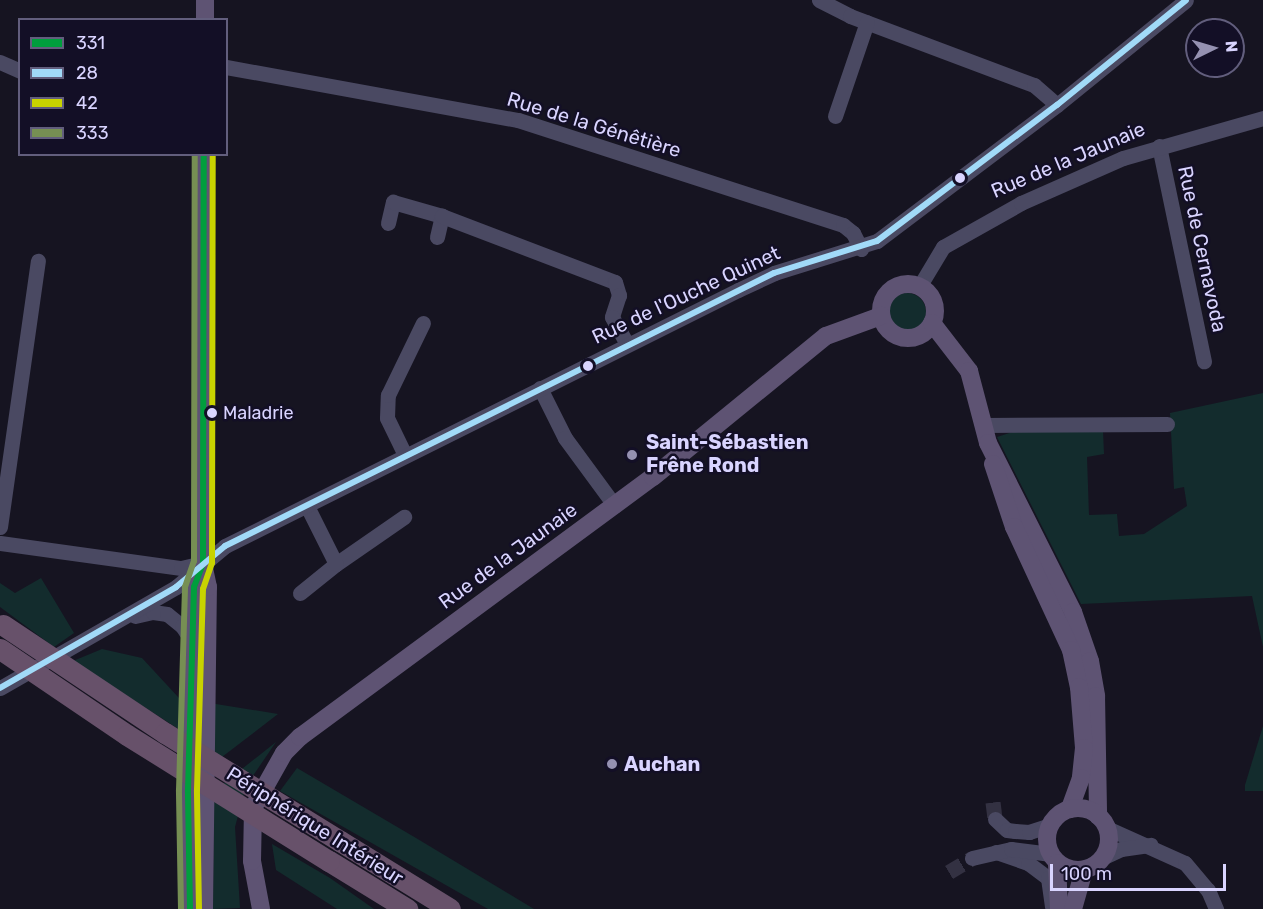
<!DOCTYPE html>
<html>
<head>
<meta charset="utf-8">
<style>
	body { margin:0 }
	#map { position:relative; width:1263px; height:909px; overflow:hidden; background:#161421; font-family:Rubik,sans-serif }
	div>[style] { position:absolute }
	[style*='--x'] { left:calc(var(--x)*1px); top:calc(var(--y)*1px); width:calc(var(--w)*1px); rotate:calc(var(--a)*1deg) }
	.green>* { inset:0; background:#132c2d }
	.round { border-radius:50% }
	.minor-tunnel>* { height:15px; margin-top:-7.5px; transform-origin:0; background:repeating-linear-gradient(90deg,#333142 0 15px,transparent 0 23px) }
	.minor>* { height:15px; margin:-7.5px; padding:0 7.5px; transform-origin:7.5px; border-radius:7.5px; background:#4a4962 }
	.major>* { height:18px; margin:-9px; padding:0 9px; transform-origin:9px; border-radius:9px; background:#5e5373 }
	.major>.ring { margin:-9px; padding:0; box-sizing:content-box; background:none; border:18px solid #5e5373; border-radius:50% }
	.highway>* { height:21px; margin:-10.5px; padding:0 10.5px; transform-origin:10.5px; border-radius:10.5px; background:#67516a }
	.highway-bridge>* { height:21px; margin:-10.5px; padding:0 10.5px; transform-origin:10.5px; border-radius:10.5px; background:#67516a }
	.bus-1>* { height:6px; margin:-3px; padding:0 3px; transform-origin:3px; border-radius:3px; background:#009e3d }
	.bus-2>* { height:6px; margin:-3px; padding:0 3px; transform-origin:3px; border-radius:3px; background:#a1daf8 }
	.bus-3>* { height:6px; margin:-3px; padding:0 3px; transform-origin:3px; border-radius:3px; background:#c8d300 }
	.bus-4>* { height:6px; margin:-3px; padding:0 3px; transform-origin:3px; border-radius:3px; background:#768f53 }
	.dots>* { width:16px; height:16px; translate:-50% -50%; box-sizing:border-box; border:3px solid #130f26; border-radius:50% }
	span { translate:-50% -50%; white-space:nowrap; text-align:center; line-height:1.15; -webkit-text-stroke:5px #130f26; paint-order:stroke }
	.bus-label { font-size:18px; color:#d9d4ff }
	.left { translate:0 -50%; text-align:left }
	.street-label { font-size:20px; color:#d9d4ff }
	.poi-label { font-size:20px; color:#d9d4ff; font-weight:700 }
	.legend { position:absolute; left:18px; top:18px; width:210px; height:138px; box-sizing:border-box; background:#130f26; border:2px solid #625e7d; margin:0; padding:8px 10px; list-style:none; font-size:18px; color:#d9d4ff }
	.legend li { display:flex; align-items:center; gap:12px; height:30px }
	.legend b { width:30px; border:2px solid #625e7d }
	.north { position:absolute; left:1185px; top:18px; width:60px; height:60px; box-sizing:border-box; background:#130f26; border:2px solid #625e7d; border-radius:50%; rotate:85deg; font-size:16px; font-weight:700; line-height:24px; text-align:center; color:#d9d4ff }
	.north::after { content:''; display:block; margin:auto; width:21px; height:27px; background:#9591b1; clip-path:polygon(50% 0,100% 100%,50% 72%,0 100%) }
	.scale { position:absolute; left:1050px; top:864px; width:176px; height:27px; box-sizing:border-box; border:3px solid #d9d4ff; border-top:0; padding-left:8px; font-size:18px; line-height:21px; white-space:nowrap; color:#d9d4ff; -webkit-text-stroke:4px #130f26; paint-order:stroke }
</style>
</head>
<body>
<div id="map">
	<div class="green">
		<i class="round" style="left:888px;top:293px;width:38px;height:38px"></i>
		<i style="clip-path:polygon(1263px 393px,1263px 647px,1252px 596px,1081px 604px,997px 437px,1019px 430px,1103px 430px,1104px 454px,1087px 457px,1089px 515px,1117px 514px,1119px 536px,1144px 534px,1187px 506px,1184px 487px,1174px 489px,1170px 413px)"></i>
		<i style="clip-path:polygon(41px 578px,74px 633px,54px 647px,0 607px,0 583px,15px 593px)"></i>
		<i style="clip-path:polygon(102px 649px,142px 658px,179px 698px,278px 714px,222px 757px,73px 661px)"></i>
		<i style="clip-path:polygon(1263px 726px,1263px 791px,1245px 791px,1245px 785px)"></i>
		<i style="clip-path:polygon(276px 742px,246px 786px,235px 827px,240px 908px,213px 909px,214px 791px)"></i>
		<i style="clip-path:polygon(297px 768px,416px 838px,534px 909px,488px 909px,280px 791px)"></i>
		<i style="clip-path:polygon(272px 844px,330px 878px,374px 909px,337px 909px,276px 870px)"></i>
	</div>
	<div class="minor-tunnel">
		<i style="--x:993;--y:802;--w:17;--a:83"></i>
		<i style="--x:949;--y:872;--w:27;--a:-31"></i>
	</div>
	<div class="minor">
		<i style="--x:819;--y:0;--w:35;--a:27"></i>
		<i style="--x:850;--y:16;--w:197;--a:20.6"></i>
		<i style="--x:1034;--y:85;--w:30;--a:41"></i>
		<i style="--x:0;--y:62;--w:22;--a:24"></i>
		<i style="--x:226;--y:67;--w:297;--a:10.3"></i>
		<i style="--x:518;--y:120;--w:342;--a:17.9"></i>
		<i style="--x:843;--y:225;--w:13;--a:39"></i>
		<i style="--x:853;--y:233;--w:18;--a:63"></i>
		<i style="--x:835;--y:116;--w:99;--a:-71.2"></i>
		<i style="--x:1159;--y:146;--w:220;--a:78.2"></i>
		<i style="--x:388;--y:223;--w:22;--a:-77"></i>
		<i style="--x:393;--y:202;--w:51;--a:15.9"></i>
		<i style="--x:437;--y:237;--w:22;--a:-77"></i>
		<i style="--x:442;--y:216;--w:185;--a:20.9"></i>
		<i style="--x:615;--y:282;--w:14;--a:73"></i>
		<i style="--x:619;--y:295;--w:23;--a:108"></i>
		<i style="--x:612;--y:317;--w:31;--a:61"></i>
		<i style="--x:919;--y:287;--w:47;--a:-59"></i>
		<i style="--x:943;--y:247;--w:90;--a:-29.4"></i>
		<i style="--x:1021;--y:203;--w:111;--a:-23.8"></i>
		<i style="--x:1123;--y:158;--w:146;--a:-15.9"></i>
		<i style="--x:540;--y:388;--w:56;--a:63.4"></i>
		<i style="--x:565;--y:438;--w:84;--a:53.7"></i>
		<i style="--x:983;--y:425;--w:184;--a:-0.3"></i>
		<i style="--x:405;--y:455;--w:41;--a:-115.9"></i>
		<i style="--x:387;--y:418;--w:23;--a:-88"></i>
		<i style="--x:388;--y:395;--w:80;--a:-64.1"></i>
		<i style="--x:0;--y:527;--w:269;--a:-81.9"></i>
		<i style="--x:0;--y:543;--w:183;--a:7.9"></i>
		<i style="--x:181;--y:568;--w:23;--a:-13"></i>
		<i style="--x:336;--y:564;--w:83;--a:-34.7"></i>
		<i style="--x:300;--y:593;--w:46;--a:-38.9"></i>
		<i style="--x:336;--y:564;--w:65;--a:-116.6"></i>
		<i style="--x:135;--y:616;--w:18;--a:-13"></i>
		<i style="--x:153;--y:612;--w:14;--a:8"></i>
		<i style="--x:167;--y:614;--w:19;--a:39"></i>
		<i style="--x:182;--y:626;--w:20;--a:57"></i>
		<i style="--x:0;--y:688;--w:203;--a:-29.8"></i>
		<i style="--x:176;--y:587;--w:64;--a:-39.9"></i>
		<i style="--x:225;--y:546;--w:573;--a:-26.52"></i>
		<i style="--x:738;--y:290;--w:40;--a:-25"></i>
		<i style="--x:774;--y:273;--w:108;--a:-17.3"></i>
		<i style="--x:877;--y:241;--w:226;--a:-37.1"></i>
		<i style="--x:1057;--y:105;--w:166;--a:-39.1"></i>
		<i style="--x:995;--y:819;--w:16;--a:43"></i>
		<i style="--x:1007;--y:830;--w:8;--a:7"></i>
		<i style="--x:1015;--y:831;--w:14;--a:4"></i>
		<i style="--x:1029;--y:832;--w:22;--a:-18"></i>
		<i style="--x:1107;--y:828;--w:85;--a:24.2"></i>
		<i style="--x:1185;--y:863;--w:35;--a:50"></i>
		<i style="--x:1208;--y:890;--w:21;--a:67"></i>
		<i style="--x:996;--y:852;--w:34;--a:19"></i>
		<i style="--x:1028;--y:863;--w:25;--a:37"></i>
		<i style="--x:1048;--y:878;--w:28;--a:82"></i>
		<i style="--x:1104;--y:857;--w:19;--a:-25"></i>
		<i style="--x:1121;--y:849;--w:30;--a:-8"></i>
		<i style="--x:972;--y:858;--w:40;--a:-13"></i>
		<i style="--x:1011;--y:849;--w:40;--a:7.1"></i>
	</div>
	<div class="major">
		<i style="--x:205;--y:20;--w:20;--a:-90"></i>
		<i class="ring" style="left:881px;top:284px;width:36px;height:36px"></i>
		<i style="--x:932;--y:323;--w:61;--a:52.4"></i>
		<i style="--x:969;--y:371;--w:74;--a:75.2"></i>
		<i style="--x:988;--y:443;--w:189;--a:63.3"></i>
		<i style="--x:1073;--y:612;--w:52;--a:70.9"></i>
		<i style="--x:1090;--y:661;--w:36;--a:80"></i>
		<i style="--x:1096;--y:696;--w:120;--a:89"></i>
		<i style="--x:993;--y:464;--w:66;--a:71.6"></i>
		<i style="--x:1014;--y:527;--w:136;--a:65.1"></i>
		<i style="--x:1071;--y:650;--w:38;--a:78"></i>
		<i style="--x:1079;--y:687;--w:61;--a:85.3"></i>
		<i style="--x:1084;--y:748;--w:30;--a:96"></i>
		<i style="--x:1081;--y:778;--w:33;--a:110"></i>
		<i class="ring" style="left:1047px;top:808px;width:44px;height:44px"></i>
		<i style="--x:1057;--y:863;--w:46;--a:87.5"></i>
		<i style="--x:190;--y:909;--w:119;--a:-91"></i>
		<i style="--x:188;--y:790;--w:203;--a:-88.3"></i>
		<i style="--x:194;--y:587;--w:26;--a:-69"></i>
		<i style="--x:204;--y:909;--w:322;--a:-89.3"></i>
		<i style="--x:208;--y:587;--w:25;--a:-102"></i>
		<i style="--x:203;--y:563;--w:409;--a:-89.9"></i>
		<i style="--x:261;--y:909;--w:49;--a:-100.6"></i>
		<i style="--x:252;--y:861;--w:53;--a:-88.9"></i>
		<i style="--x:253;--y:808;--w:63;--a:-60.6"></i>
		<i style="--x:284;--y:753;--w:23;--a:-45"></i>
		<i style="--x:300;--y:737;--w:438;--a:-36.4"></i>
		<i style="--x:653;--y:477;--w:223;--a:-39.2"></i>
		<i style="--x:826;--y:336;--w:59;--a:-20"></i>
		<i style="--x:1073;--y:909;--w:41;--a:-74.2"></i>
	</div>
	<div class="highway">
		<i style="--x:340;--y:841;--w:129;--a:31.7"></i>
		<i style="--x:329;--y:861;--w:92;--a:31.6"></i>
	</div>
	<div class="highway-bridge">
		<i style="--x:3;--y:625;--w:195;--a:33.7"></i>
		<i style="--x:165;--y:733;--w:206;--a:31.7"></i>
		<i style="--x:0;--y:649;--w:153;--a:34.1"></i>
		<i style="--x:127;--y:735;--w:238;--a:32"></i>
	</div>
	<div class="bus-1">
		<i style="--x:190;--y:909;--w:119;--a:-91"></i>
		<i style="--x:188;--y:790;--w:203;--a:-88.3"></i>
		<i style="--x:194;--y:587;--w:26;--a:-69"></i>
		<i style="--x:203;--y:563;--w:409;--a:-89.9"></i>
	</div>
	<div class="bus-2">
		<i style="--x:0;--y:688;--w:203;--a:-29.8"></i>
		<i style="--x:176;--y:587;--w:64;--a:-39.9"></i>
		<i style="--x:225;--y:546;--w:613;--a:-26.44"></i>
		<i style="--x:774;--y:273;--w:108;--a:-17.3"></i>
		<i style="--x:877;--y:241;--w:226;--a:-37.1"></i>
		<i style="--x:1057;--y:105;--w:166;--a:-39.1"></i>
	</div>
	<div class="bus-3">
		<i style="--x:199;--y:909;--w:119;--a:-91"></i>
		<i style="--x:197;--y:790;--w:201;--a:-88.3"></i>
		<i style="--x:203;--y:589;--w:28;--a:-71"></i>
		<i style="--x:212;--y:563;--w:409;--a:-89.9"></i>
	</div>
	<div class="bus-4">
		<i style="--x:181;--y:909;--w:119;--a:-91"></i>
		<i style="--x:179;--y:790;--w:203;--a:-88.3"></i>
		<i style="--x:185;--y:587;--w:28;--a:-71"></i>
		<i style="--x:194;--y:561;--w:407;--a:-89.9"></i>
	</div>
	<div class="dots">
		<i style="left:960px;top:178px;background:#d9d4ff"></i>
		<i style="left:588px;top:366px;background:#d9d4ff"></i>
		<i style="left:212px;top:413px;background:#d9d4ff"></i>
		<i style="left:632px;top:455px;background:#9591b1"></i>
		<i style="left:612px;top:764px;background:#9591b1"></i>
	</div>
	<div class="bus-label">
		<span class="left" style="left:223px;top:413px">Maladrie</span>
	</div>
	<div class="street-label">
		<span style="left:594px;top:125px;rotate:17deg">Rue de la Génêtière</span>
		<span style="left:1068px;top:160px;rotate:-23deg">Rue de la Jaunaie</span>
		<span style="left:1202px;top:249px;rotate:78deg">Rue de Cernavoda</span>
		<span style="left:686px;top:295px;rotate:-25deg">Rue de l'Ouche Quinet</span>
		<span style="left:508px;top:556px;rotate:-36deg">Rue de la Jaunaie</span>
		<span style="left:315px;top:826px;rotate:32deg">Périphérique Intérieur</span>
	</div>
	<div class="poi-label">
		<span class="left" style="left:646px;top:454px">Saint-Sébastien<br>Frêne Rond</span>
		<span class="left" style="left:624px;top:764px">Auchan</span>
	</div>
	<ul class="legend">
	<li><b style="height:8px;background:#009e3d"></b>331</li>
	<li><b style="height:8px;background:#a1daf8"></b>28</li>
	<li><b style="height:8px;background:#c8d300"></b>42</li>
	<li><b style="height:8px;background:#768f53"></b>333</li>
	</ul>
	<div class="north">N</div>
	<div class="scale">100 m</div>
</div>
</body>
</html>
